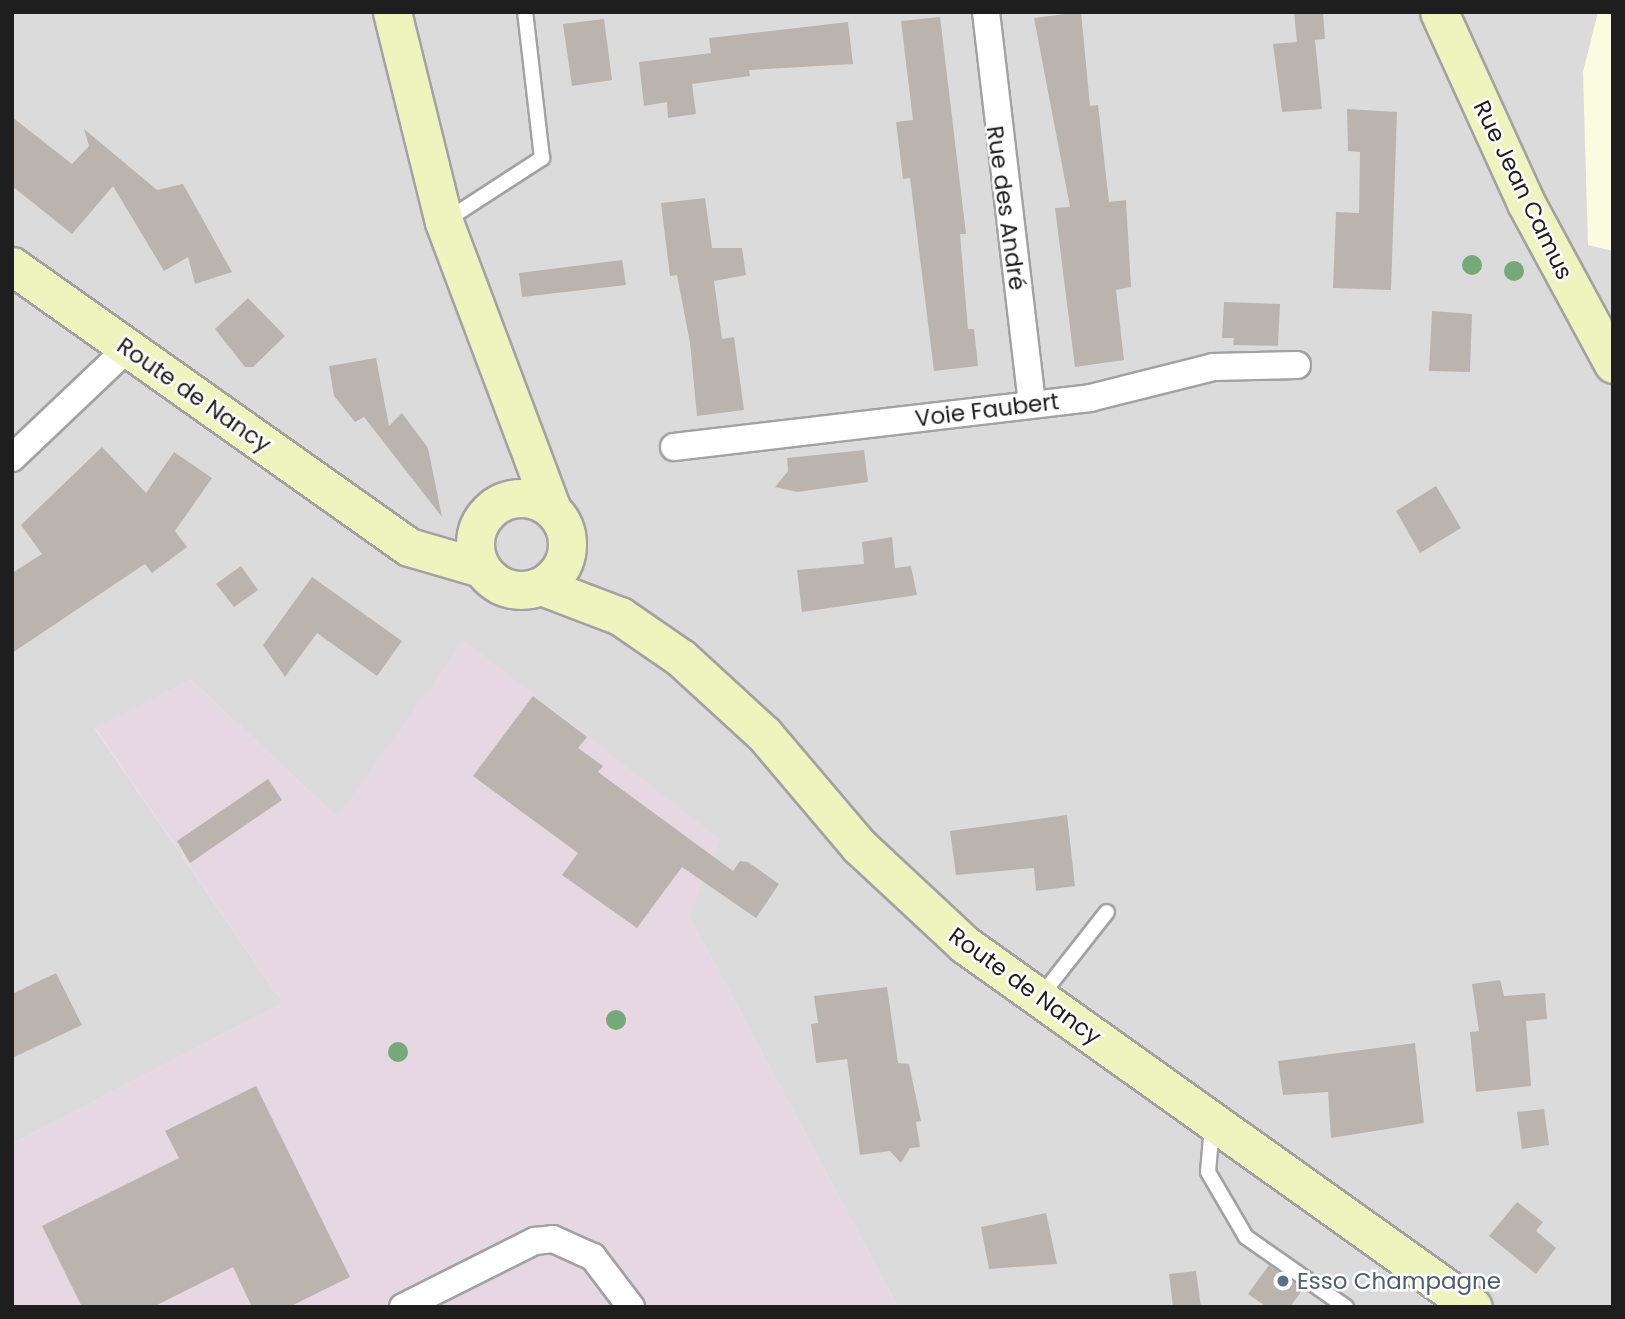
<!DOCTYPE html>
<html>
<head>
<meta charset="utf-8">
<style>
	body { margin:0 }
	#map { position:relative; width:1625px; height:1319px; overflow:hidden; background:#eeebe5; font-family:Poppins,sans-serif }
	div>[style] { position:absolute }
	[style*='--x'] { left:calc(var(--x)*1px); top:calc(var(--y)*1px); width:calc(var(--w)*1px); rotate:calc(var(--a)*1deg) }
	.residential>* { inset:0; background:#dcdbdb }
	.industrial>* { inset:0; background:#e6d7e3 }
	.education>* { inset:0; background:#fbfcdf }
	.building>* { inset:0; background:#bbb4ae }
	.roads { filter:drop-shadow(2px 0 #a2a2a2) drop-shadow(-2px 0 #a2a2a2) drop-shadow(0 2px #a2a2a2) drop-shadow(0 -2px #a2a2a2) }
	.lane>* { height:14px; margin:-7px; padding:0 7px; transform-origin:7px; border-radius:7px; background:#fff }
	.street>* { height:26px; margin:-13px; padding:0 13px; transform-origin:13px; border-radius:13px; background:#fff }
	.secondary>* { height:37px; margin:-18.5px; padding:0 18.5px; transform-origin:18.5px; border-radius:18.5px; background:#eef4bd }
	.secondary>.ring { margin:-18.5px; padding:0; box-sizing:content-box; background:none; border:37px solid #eef4bd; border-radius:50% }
	.trees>* { width:20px; height:20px; margin:-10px; border-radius:50%; background:#76a97a }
	.dots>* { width:19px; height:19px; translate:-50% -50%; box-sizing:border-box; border:4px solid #fff; border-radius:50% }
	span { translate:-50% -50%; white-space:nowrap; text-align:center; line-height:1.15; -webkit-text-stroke:5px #fff; paint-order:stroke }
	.street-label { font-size:23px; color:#1e1e1e }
	.service-label { font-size:23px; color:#4e5e75 }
	.left { translate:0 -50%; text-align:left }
	.frame { position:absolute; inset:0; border:14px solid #1e1e1e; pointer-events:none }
</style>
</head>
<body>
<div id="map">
	<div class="residential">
		<i style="clip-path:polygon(12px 12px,1613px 12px,1613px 1307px,898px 1307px,689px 916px,337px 817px,191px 680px,95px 729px,283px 1003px,12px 1144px)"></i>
	</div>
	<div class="industrial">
		<i style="clip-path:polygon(464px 640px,721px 840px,689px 916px,898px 1307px,12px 1307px,12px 1144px,283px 1003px,95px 728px,191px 680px,337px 817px)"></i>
	</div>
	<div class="education">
		<i style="clip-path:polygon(1598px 12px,1613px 12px,1613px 251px,1588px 245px,1583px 72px)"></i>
	</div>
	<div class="building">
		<i style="clip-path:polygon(1081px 12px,1090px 106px,1098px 105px,1109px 202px,1126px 200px,1131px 287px,1116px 290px,1124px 360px,1075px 367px,1055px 208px,1070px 207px,1034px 18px)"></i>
		<i style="clip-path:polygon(1294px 12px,1323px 12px,1325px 39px,1315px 40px,1322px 109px,1282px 112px,1273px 44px,1297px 42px)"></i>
		<i style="clip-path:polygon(940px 17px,966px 234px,960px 234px,968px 329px,974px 329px,978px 366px,934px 371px,910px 178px,903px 179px,896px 122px,913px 120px,901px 21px)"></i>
		<i style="clip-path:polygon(604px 19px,612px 80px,572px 86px,563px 24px)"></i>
		<i style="clip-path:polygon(848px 22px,853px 64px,749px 70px,750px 76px,692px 84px,696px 114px,668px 118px,667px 102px,644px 106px,639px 62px,711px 53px,709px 38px)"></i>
		<i style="clip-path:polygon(1347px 109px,1397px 112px,1391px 290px,1333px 288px,1336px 212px,1359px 213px,1360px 152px,1348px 151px)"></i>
		<i style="clip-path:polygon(12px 117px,72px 164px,89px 146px,84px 129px,157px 190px,183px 184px,232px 272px,195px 284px,188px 257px,164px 271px,113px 186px,72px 234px,12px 186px)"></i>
		<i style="clip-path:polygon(705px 198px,712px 248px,742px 248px,746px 275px,714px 281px,722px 339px,734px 337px,744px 410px,697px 416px,690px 343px,677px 275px,670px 276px,661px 203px)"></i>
		<i style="clip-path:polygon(622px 260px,626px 285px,522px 297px,519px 273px)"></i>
		<i style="clip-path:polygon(248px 298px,285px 336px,253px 367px,245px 367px,215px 329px)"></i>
		<i style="clip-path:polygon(1224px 302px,1280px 304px,1278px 346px,1233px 345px,1234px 338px,1222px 338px)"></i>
		<i style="clip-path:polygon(1432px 311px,1472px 314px,1470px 372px,1429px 371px)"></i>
		<i style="clip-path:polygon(376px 358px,389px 426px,402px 413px,428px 448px,442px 517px,364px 417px,355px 422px,334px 396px,329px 366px)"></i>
		<i style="clip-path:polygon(102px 447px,146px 493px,174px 452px,212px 478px,175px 531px,187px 547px,152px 573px,145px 564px,12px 653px,12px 573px,42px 554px,21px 525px)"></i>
		<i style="clip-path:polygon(864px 450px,868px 482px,797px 492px,775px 487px,788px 471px,787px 458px)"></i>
		<i style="clip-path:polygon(1436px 486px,1461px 528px,1420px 553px,1396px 511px)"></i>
		<i style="clip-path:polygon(892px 537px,895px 568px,911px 566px,917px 595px,802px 612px,797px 570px,864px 564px,862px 542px)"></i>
		<i style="clip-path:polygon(241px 566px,258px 590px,234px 607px,216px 584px)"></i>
		<i style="clip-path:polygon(312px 577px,402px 641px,377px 676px,317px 633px,285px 677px,263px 645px)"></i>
		<i style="clip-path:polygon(533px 696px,587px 737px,578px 748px,603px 766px,598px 772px,733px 871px,740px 861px,748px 862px,779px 884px,756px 918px,682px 867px,637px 928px,562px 875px,578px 853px,473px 776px)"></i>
		<i style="clip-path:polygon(268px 779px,282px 800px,190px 863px,177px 841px)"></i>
		<i style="clip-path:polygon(1067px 815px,1075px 886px,1036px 891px,1034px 868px,956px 875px,950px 831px)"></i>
		<i style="clip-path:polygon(56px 973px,82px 1025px,12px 1058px,12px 994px)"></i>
		<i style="clip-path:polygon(1500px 980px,1504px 996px,1545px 993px,1547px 1019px,1526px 1021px,1531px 1086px,1476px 1092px,1470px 1032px,1479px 1031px,1472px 984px)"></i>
		<i style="clip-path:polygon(887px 987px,898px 1063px,909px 1064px,921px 1121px,916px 1122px,920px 1147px,910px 1148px,901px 1163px,890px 1151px,860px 1155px,847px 1059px,816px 1063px,811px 1024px,818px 1023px,814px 996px)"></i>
		<i style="clip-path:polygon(1415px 1043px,1424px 1123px,1331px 1138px,1328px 1092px,1283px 1095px,1278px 1061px)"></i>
		<i style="clip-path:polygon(256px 1086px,350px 1277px,289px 1307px,252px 1307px,233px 1267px,153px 1307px,82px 1307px,42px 1226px,179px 1158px,165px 1131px)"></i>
		<i style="clip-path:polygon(1544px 1109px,1549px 1145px,1522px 1149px,1517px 1112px)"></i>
		<i style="clip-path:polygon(1517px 1202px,1543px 1222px,1536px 1231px,1556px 1248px,1536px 1274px,1489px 1236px)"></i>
		<i style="clip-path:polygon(1046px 1213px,1057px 1264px,989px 1269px,981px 1227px)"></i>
		<i style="clip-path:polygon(1269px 1265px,1303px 1289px,1290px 1307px,1267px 1307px,1248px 1294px)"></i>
		<i style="clip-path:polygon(1196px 1271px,1201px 1307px,1173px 1307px,1169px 1274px)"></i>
	</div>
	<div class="roads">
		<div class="lane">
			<i style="--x:445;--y:221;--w:116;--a:-33"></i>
			<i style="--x:542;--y:158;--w:147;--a:-96.6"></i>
			<i style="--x:1040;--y:997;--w:108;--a:-51.8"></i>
			<i style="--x:1212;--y:1126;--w:46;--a:95"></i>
			<i style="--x:1208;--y:1172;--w:75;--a:59.7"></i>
			<i style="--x:1246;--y:1237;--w:122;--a:35"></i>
		</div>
		<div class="street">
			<i style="--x:986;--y:12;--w:394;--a:83.3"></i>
			<i style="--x:674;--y:447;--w:419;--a:-6.7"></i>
			<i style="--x:1090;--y:398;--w:127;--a:-14.1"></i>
			<i style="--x:1213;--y:367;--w:84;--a:-1.4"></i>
			<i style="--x:12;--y:458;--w:160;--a:-43.5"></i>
			<i style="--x:403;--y:1307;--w:148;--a:-26.6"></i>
			<i style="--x:535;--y:1241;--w:18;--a:-6"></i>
			<i style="--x:553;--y:1239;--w:44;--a:24.2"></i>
			<i style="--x:593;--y:1257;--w:63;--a:52.8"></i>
		</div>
		<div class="secondary">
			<i style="--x:392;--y:12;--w:216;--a:76.1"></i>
			<i style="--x:444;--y:222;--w:307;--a:69.4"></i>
			<i style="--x:1439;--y:12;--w:210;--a:65.5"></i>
			<i style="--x:1526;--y:203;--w:183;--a:61.6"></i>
			<i style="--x:12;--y:266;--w:486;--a:35.3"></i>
			<i style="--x:409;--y:547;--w:75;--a:16.3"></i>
			<i class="ring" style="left:475px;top:498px;width:55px;height:55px"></i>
			<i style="--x:541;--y:586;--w:85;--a:20.8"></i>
			<i style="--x:620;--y:616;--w:74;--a:34.5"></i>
			<i style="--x:681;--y:658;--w:113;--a:42.5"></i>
			<i style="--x:764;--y:734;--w:147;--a:49.7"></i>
			<i style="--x:859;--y:846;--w:144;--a:43"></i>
			<i style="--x:964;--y:944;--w:625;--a:35.5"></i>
		</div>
	</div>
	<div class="trees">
		<i style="left:1472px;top:265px"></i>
		<i style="left:1514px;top:271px"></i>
		<i style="left:616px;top:1020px"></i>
		<i style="left:398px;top:1052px"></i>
	</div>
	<div class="dots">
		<i style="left:1283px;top:1281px;background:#5c6f8a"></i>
	</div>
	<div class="street-label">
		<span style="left:1523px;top:190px;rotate:64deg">Rue Jean Camus</span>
		<span style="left:1006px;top:208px;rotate:82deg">Rue des André</span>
		<span style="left:194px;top:395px;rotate:35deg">Route de Nancy</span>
		<span style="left:987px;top:410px;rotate:-7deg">Voie Faubert</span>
		<span style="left:1025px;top:986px;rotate:36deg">Route de Nancy</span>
	</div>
	<div class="service-label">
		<span class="left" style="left:1297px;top:1281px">Esso Champagne</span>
	</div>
	<div class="frame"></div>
</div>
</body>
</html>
